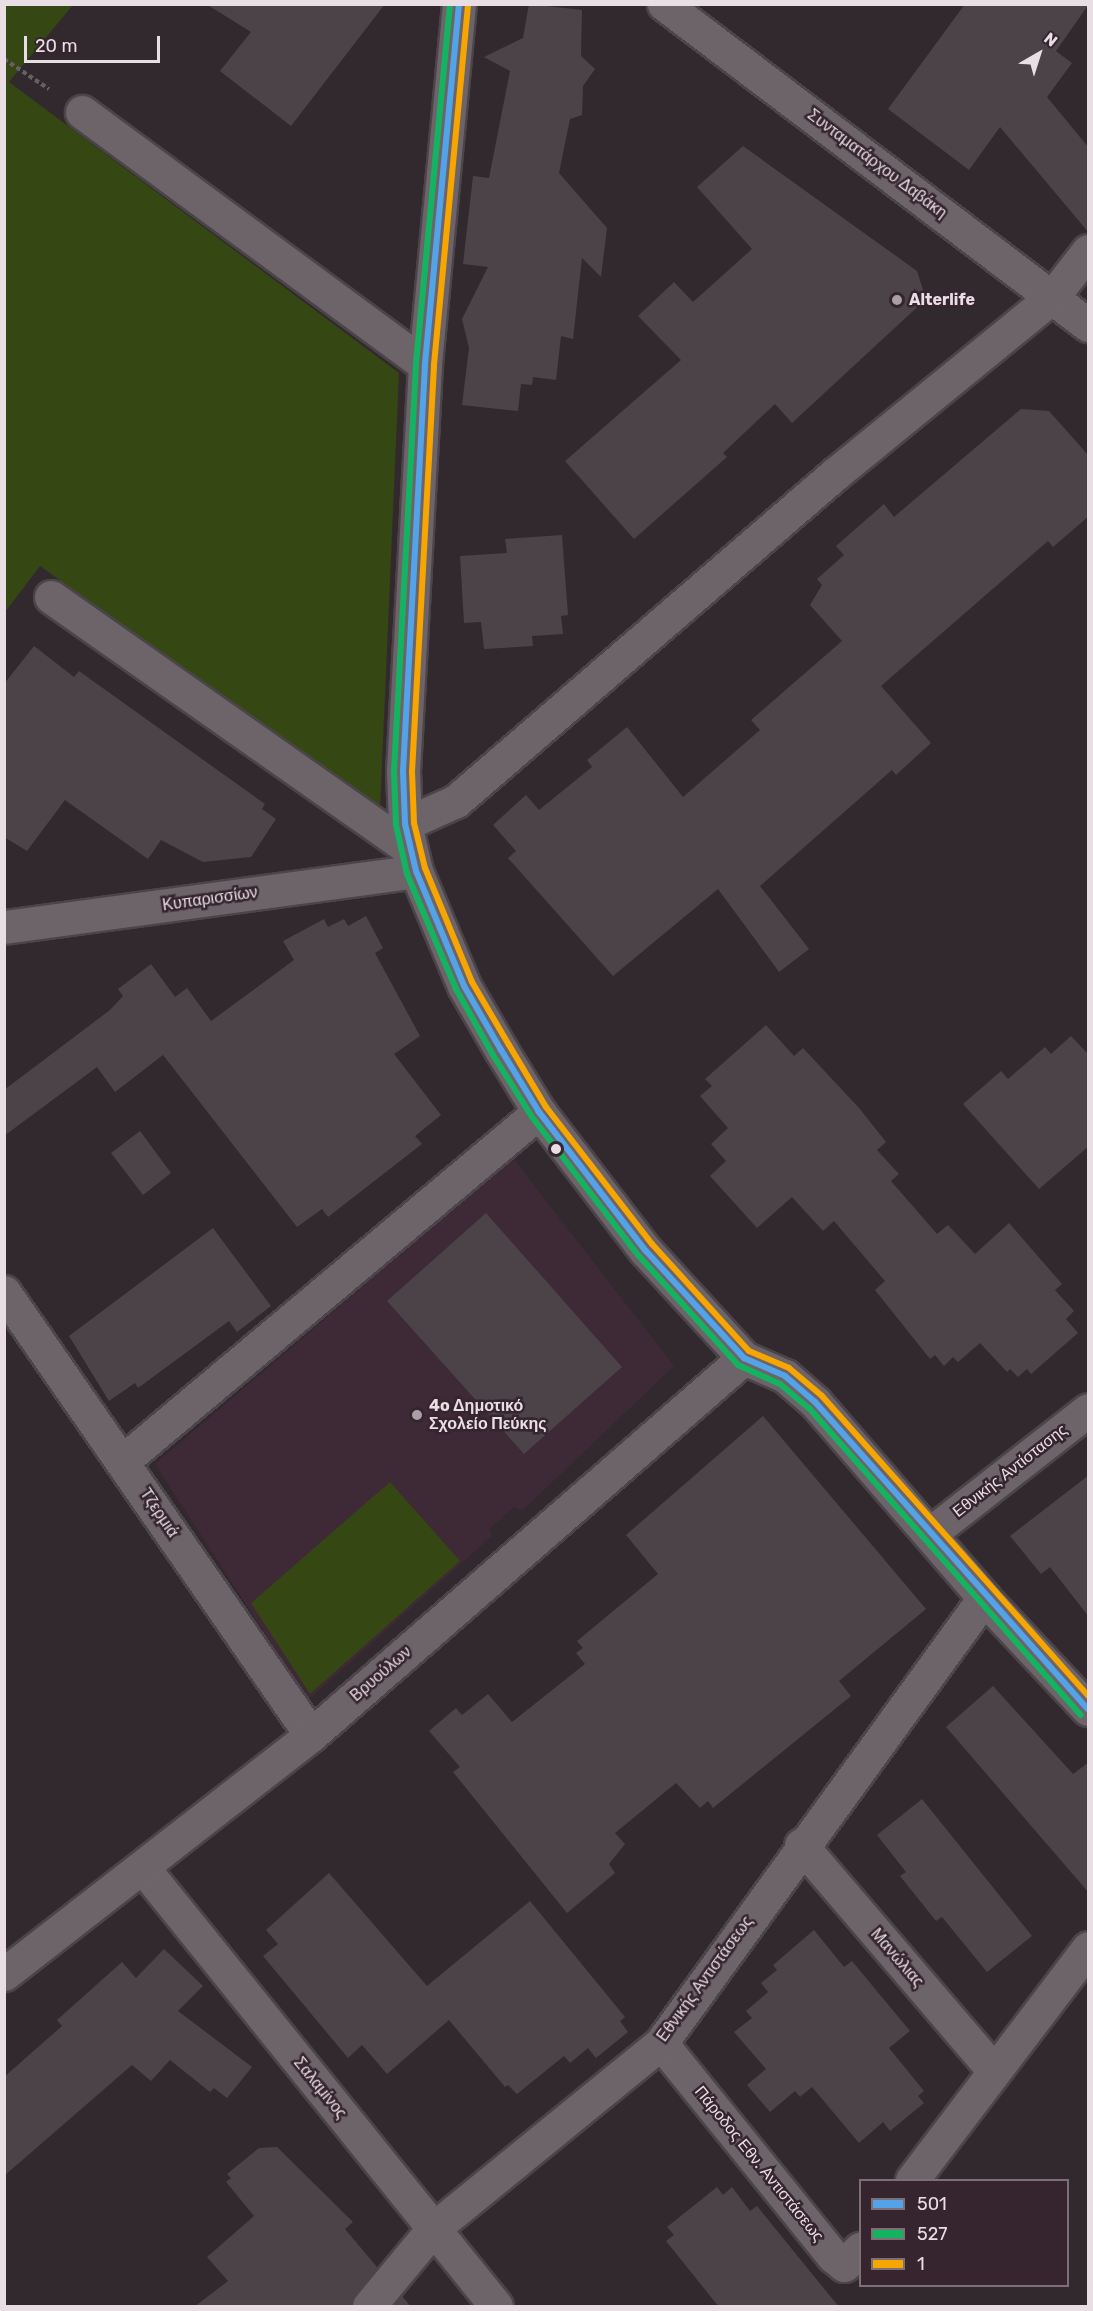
<!DOCTYPE html>
<html>
<head>
<meta charset="utf-8">
<style>
	body { margin:0 }
	#map { position:relative; width:1093px; height:2311px; overflow:hidden; background:#32292e; font-family:Rubik,sans-serif }
	div>[style] { position:absolute }
	[style*='--x'] { left:calc(var(--x)*1px); top:calc(var(--y)*1px); width:calc(var(--w)*1px); rotate:calc(var(--a)*1deg) }
	.built>* { inset:0; background:#3e2937 }
	.green>* { inset:0; background:#354713 }
	.building>* { inset:0; background:#4b4348 }
	.path>* { height:4px; margin-top:-2px; transform-origin:0; background:repeating-linear-gradient(90deg,#665f63 0 4.5px,transparent 0 7.5px) }
	.roads { filter:drop-shadow(2px 0 #4b4448) drop-shadow(-2px 0 #4b4448) drop-shadow(0 2px #4b4448) drop-shadow(0 -2px #4b4448) }
	.street>* { height:33px; margin:-16.5px; padding:0 16.5px; transform-origin:16.5px; border-radius:16.5px; background:#6c6469 }
	.bus-1>* { height:6px; margin:-3px; padding:0 3px; transform-origin:3px; border-radius:3px; background:#53a3e8 }
	.bus-2>* { height:6px; margin:-3px; padding:0 3px; transform-origin:3px; border-radius:3px; background:#13b361 }
	.bus-3>* { height:6px; margin:-3px; padding:0 3px; transform-origin:3px; border-radius:3px; background:#f7a600 }
	.dots>* { width:16px; height:16px; translate:-50% -50%; box-sizing:border-box; border:3px solid #36252f; border-radius:50% }
	span { translate:-50% -50%; white-space:nowrap; text-align:center; line-height:1.15; -webkit-text-stroke:5px #36252f; paint-order:stroke }
	.street-label { font-size:16px; color:#e9dee4 }
	.poi-label { font-size:16px; color:#e9dee4; font-weight:700 }
	.left { translate:0 -50%; text-align:left }
	.frame { position:absolute; inset:0; border:6px solid #e9dee4; pointer-events:none }
	.legend { position:absolute; left:859px; top:2179px; width:210px; height:108px; box-sizing:border-box; background:#36252f; border:2px solid #7e6f77; margin:0; padding:8px 10px; list-style:none; font-size:18px; color:#e9dee4 }
	.legend li { display:flex; align-items:center; gap:12px; height:30px }
	.legend b { width:30px; border:2px solid #7e6f77 }
	.north { position:absolute; left:1009px; top:24px; width:60px; height:60px; -webkit-text-stroke:4px #36252f; paint-order:stroke; rotate:39deg; font-size:16px; font-weight:700; line-height:24px; text-align:center; color:#e9dee4 }
	.north::after { content:''; display:block; margin:auto; width:21px; height:27px; background:#e9dee4; clip-path:polygon(50% 0,100% 100%,50% 72%,0 100%) }
	.scale { position:absolute; left:24px; top:36px; width:136px; height:27px; box-sizing:border-box; border:3px solid #e9dee4; border-top:0; padding-left:8px; font-size:18px; line-height:21px; white-space:nowrap; color:#e9dee4; -webkit-text-stroke:4px #36252f; paint-order:stroke }
</style>
</head>
<body>
<div id="map">
	<div class="built">
		<i style="clip-path:polygon(513px 1158px,674px 1366px,522px 1511px,514px 1507px,489px 1529px,492px 1536px,308px 1700px,155px 1464px)"></i>
	</div>
	<div class="green">
		<i style="clip-path:polygon(5px 5px,73px 5px,9px 82px,399px 373px,380px 810px,40px 566px,5px 612px)"></i>
		<i style="clip-path:polygon(390px 1482px,460px 1561px,310px 1694px,251px 1603px)"></i>
	</div>
	<div class="building">
		<i style="clip-path:polygon(206px 4px,385px 4px,291px 126px,220px 71px,251px 32px)"></i>
		<i style="clip-path:polygon(529px 4px,582px 10px,581px 56px,595px 69px,583px 86px,582px 115px,570px 119px,559px 173px,607px 228px,601px 277px,582px 258px,573px 339px,561px 336px,556px 380px,533px 377px,532px 385px,521px 384px,518px 411px,462px 405px,469px 348px,462px 319px,488px 267px,463px 264px,473px 176px,489px 178px,510px 71px,484px 57px,523px 38px)"></i>
		<i style="clip-path:polygon(965px 4px,1089px 4px,1056px 51px,1072px 63px,1047px 97px,1089px 148px,1089px 233px,1000px 127px,969px 170px,888px 109px)"></i>
		<i style="clip-path:polygon(743px 146px,917px 271px,926px 299px,792px 423px,775px 404px,723px 453px,727px 457px,634px 539px,565px 461px,681px 360px,638px 316px,674px 282px,693px 302px,752px 249px,697px 187px)"></i>
		<i style="clip-path:polygon(1021px 409px,1049px 411px,1089px 456px,1089px 516px,1053px 547px,1048px 541px,881px 686px,931px 743px,896px 775px,892px 770px,760px 886px,809px 949px,779px 972px,718px 889px,613px 976px,508px 858px,516px 851px,493px 825px,526px 795px,539px 810px,592px 767px,587px 760px,627px 727px,683px 797px,760px 730px,751px 720px,842px 641px,810px 605px,822px 585px,817px 579px,844px 555px,836px 546px,884px 504px,894px 517px)"></i>
		<i style="clip-path:polygon(562px 535px,568px 615px,561px 616px,563px 634px,532px 636px,533px 646px,484px 649px,481px 622px,464px 623px,460px 556px,507px 553px,505px 539px)"></i>
		<i style="clip-path:polygon(34px 646px,74px 677px,79px 671px,265px 804px,262px 809px,276px 819px,251px 857px,203px 862px,161px 840px,148px 859px,65px 800px,27px 851px,4px 837px,4px 684px)"></i>
		<i style="clip-path:polygon(366px 916px,383px 948px,375px 953px,420px 1036px,394px 1054px,441px 1115px,415px 1136px,422px 1144px,328px 1217px,322px 1209px,297px 1227px,163px 1055px,115px 1092px,97px 1067px,4px 1136px,4px 1090px,110px 1010px,123px 996px,118px 989px,151px 964px,175px 997px,187px 988px,211px 1021px,294px 960px,283px 941px,324px 919px,328px 927px,344px 919px,348px 926px)"></i>
		<i style="clip-path:polygon(766px 1025px,794px 1056px,803px 1048px,860px 1109px,886px 1142px,877px 1150px,899px 1174px,891px 1181px,937px 1234px,948px 1225px,975px 1254px,1009px 1223px,1062px 1284px,1055px 1290px,1074px 1311px,1066px 1319px,1078px 1333px,1031px 1374px,1027px 1369px,1018px 1377px,1010px 1369px,1007px 1372px,980px 1343px,958px 1362px,953px 1357px,944px 1366px,935px 1355px,930px 1359px,875px 1290px,885px 1281px,834px 1221px,823px 1231px,792px 1197px,757px 1228px,710px 1176px,726px 1161px,711px 1144px,728px 1128px,700px 1096px,712px 1086px,705px 1079px)"></i>
		<i style="clip-path:polygon(1071px 1036px,1089px 1055px,1089px 1146px,1039px 1189px,963px 1104px,1001px 1071px,1008px 1079px,1045px 1047px,1051px 1054px)"></i>
		<i style="clip-path:polygon(140px 1131px,171px 1173px,143px 1195px,111px 1153px)"></i>
		<i style="clip-path:polygon(486px 1213px,622px 1367px,524px 1454px,387px 1301px)"></i>
		<i style="clip-path:polygon(213px 1228px,271px 1306px,237px 1332px,229px 1321px,138px 1388px,135px 1383px,109px 1401px,69px 1336px)"></i>
		<i style="clip-path:polygon(763px 1416px,926px 1609px,839px 1681px,851px 1696px,713px 1808px,708px 1801px,700px 1808px,676px 1783px,615px 1833px,625px 1844px,609px 1864px,615px 1873px,567px 1913px,453px 1772px,460px 1767px,429px 1731px,456px 1708px,462px 1715px,488px 1694px,512px 1722px,585px 1664px,576px 1653px,583px 1648px,577px 1641px,658px 1574px,626px 1535px)"></i>
		<i style="clip-path:polygon(1089px 1475px,1089px 1617px,1050px 1567px,1041px 1574px,1010px 1536px)"></i>
		<i style="clip-path:polygon(993px 1686px,1073px 1774px,1089px 1762px,1089px 1893px,946px 1727px)"></i>
		<i style="clip-path:polygon(922px 1799px,1032px 1936px,987px 1972px,942px 1917px,936px 1921px,900px 1876px,906px 1872px,877px 1835px)"></i>
		<i style="clip-path:polygon(329px 1873px,427px 1986px,530px 1901px,625px 2017px,620px 2021px,628px 2032px,596px 2058px,588px 2048px,570px 2063px,564px 2056px,517px 2094px,508px 2085px,505px 2087px,449px 2020px,387px 2074px,362px 2045px,348px 2058px,263px 1956px,278px 1944px,266px 1930px)"></i>
		<i style="clip-path:polygon(814px 1930px,844px 1967px,852px 1961px,910px 2031px,889px 2048px,924px 2091px,918px 2096px,924px 2103px,890px 2131px,883px 2122px,859px 2143px,812px 2087px,800px 2097px,795px 2091px,770px 2112px,747px 2085px,766px 2069px,734px 2032px,752px 2018px,746px 2011px,768px 1992px,761px 1983px,777px 1970px,773px 1965px)"></i>
		<i style="clip-path:polygon(164px 1949px,203px 1986px,178px 2011px,252px 2067px,227px 2098px,214px 2088px,210px 2092px,170px 2060px,151px 2081px,132px 2065px,4px 2176px,4px 2077px,62px 2026px,57px 2020px,122px 1962px,136px 1978px)"></i>
		<i style="clip-path:polygon(277px 2147px,353px 2222px,345px 2229px,377px 2267px,351px 2307px,194px 2307px,228px 2281px,207px 2257px,254px 2216px,226px 2182px,231px 2178px,227px 2174px,259px 2148px)"></i>
		<i style="clip-path:polygon(717px 2187px,723px 2195px,732px 2187px,750px 2211px,757px 2206px,839px 2307px,719px 2307px,666px 2241px,674px 2235px,667px 2227px)"></i>
		<i style="clip-path:polygon(402px 2296px,411px 2307px,393px 2307px)"></i>
	</div>
	<div class="path">
		<i style="--x:4;--y:59;--w:54;--a:33.7"></i>
	</div>
	<div class="roads">
		<div class="street">
			<i style="--x:459;--y:4;--w:363;--a:95.4"></i>
			<i style="--x:425;--y:365;--w:407;--a:93.1"></i>
			<i style="--x:403;--y:771;--w:53;--a:87.8"></i>
			<i style="--x:405;--y:824;--w:48;--a:76.8"></i>
			<i style="--x:416;--y:871;--w:125;--a:67.3"></i>
			<i style="--x:464;--y:986;--w:74;--a:60"></i>
			<i style="--x:501;--y:1050;--w:73;--a:58.5"></i>
			<i style="--x:539;--y:1112;--w:174;--a:52.5"></i>
			<i style="--x:645;--y:1250;--w:147;--a:47.5"></i>
			<i style="--x:744;--y:1358;--w:45;--a:23.7"></i>
			<i style="--x:785;--y:1376;--w:40;--a:41"></i>
			<i style="--x:815;--y:1402;--w:259;--a:49.2"></i>
			<i style="--x:984;--y:1598;--w:152;--a:46.9"></i>
			<i style="--x:664;--y:4;--w:532;--a:37.13"></i>
			<i style="--x:82;--y:112;--w:426;--a:36.4"></i>
			<i style="--x:51;--y:597;--w:440;--a:35.1"></i>
			<i style="--x:405;--y:824;--w:56;--a:-24.3"></i>
			<i style="--x:456;--y:801;--w:501;--a:-40.79"></i>
			<i style="--x:835;--y:474;--w:281;--a:-39.2"></i>
			<i style="--x:1053;--y:296;--w:57;--a:-52.1"></i>
			<i style="--x:4;--y:927;--w:416;--a:-7.7"></i>
			<i style="--x:4;--y:1292;--w:539;--a:55.28"></i>
			<i style="--x:124;--y:1460;--w:542;--a:-39.98"></i>
			<i style="--x:932;--y:1532;--w:198;--a:-38"></i>
			<i style="--x:801;--y:1845;--w:297;--a:49.5"></i>
			<i style="--x:144;--y:1869;--w:561;--a:51.15"></i>
			<i style="--x:4;--y:1974;--w:389;--a:-37.9"></i>
			<i style="--x:311;--y:1735;--w:574;--a:-41.05"></i>
			<i style="--x:661;--y:2043;--w:274;--a:51.1"></i>
			<i style="--x:833;--y:2256;--w:14;--a:39"></i>
			<i style="--x:844;--y:2265;--w:23;--a:-45"></i>
			<i style="--x:912;--y:2180;--w:291;--a:-52.8"></i>
			<i style="--x:369;--y:2306;--w:100;--a:-50.3"></i>
			<i style="--x:433;--y:2229;--w:294;--a:-39.2"></i>
			<i style="--x:661;--y:2043;--w:550;--a:-54.03"></i>
		</div>
	</div>
	<div class="bus-1">
		<i style="--x:459;--y:4;--w:363;--a:95.4"></i>
		<i style="--x:425;--y:365;--w:407;--a:93.1"></i>
		<i style="--x:403;--y:771;--w:53;--a:87.8"></i>
		<i style="--x:405;--y:824;--w:48;--a:76.8"></i>
		<i style="--x:416;--y:871;--w:125;--a:67.3"></i>
		<i style="--x:464;--y:986;--w:74;--a:60"></i>
		<i style="--x:501;--y:1050;--w:73;--a:58.5"></i>
		<i style="--x:539;--y:1112;--w:174;--a:52.5"></i>
		<i style="--x:645;--y:1250;--w:147;--a:47.5"></i>
		<i style="--x:744;--y:1358;--w:45;--a:23.7"></i>
		<i style="--x:785;--y:1376;--w:40;--a:41"></i>
		<i style="--x:815;--y:1402;--w:411;--a:48.4"></i>
	</div>
	<div class="bus-2">
		<i style="--x:450;--y:4;--w:363;--a:95.4"></i>
		<i style="--x:416;--y:365;--w:407;--a:93.1"></i>
		<i style="--x:394;--y:771;--w:54;--a:87.9"></i>
		<i style="--x:396;--y:825;--w:50;--a:77.3"></i>
		<i style="--x:407;--y:874;--w:125;--a:66.9"></i>
		<i style="--x:456;--y:989;--w:76;--a:60.7"></i>
		<i style="--x:493;--y:1055;--w:73;--a:57.8"></i>
		<i style="--x:532;--y:1117;--w:174;--a:52.5"></i>
		<i style="--x:638;--y:1255;--w:149;--a:47.7"></i>
		<i style="--x:738;--y:1365;--w:46;--a:24.3"></i>
		<i style="--x:780;--y:1384;--w:38;--a:40"></i>
		<i style="--x:809;--y:1408;--w:410;--a:48.5"></i>
	</div>
	<div class="bus-3">
		<i style="--x:468;--y:5;--w:363;--a:95.4"></i>
		<i style="--x:434;--y:366;--w:406;--a:93.1"></i>
		<i style="--x:412;--y:771;--w:52;--a:87.8"></i>
		<i style="--x:414;--y:823;--w:46;--a:76.3"></i>
		<i style="--x:425;--y:868;--w:123;--a:67.6"></i>
		<i style="--x:472;--y:982;--w:73;--a:59.6"></i>
		<i style="--x:509;--y:1045;--w:72;--a:59.2"></i>
		<i style="--x:546;--y:1107;--w:173;--a:52.3"></i>
		<i style="--x:652;--y:1244;--w:144;--a:47.8"></i>
		<i style="--x:749;--y:1351;--w:43;--a:23"></i>
		<i style="--x:789;--y:1368;--w:43;--a:40.3"></i>
		<i style="--x:822;--y:1396;--w:401;--a:48.4"></i>
	</div>
	<div class="dots">
		<i style="left:897px;top:300px;background:#a99fa4"></i>
		<i style="left:556px;top:1149px;background:#e9dee4"></i>
		<i style="left:417px;top:1415px;background:#a99fa4"></i>
	</div>
	<div class="street-label">
		<span style="left:877px;top:164px;rotate:37deg">Συνταματάρχου Δαβάκη</span>
		<span style="left:210px;top:899px;rotate:-8deg">Κυπαρισσίων</span>
		<span style="left:1010px;top:1471px;rotate:-38deg">Εθνικής Αντίστασης</span>
		<span style="left:159px;top:1513px;rotate:56deg">Τζερμιά</span>
		<span style="left:381px;top:1674px;rotate:-41deg">Βρυούλων</span>
		<span style="left:897px;top:1958px;rotate:49deg">Μανώλιας</span>
		<span style="left:705px;top:1979px;rotate:-54deg">Εθνικής Αντιστάσεως</span>
		<span style="left:320px;top:2088px;rotate:51deg">Σαλαμίνος</span>
		<span style="left:759px;top:2164px;rotate:51deg">Πάροδος Εθν. Αντιστάσεως</span>
	</div>
	<div class="poi-label">
		<span class="left" style="left:909px;top:300px">Alterlife</span>
		<span class="left" style="left:429px;top:1415px">4o Δημοτικό<br>Σχολείο Πεύκης</span>
	</div>
	<div class="frame"></div>
	<ul class="legend">
	<li><b style="height:8px;background:#53a3e8"></b>501</li>
	<li><b style="height:8px;background:#13b361"></b>527</li>
	<li><b style="height:8px;background:#f7a600"></b>1</li>
	</ul>
	<div class="north">N</div>
	<div class="scale">20 m</div>
</div>
</body>
</html>
